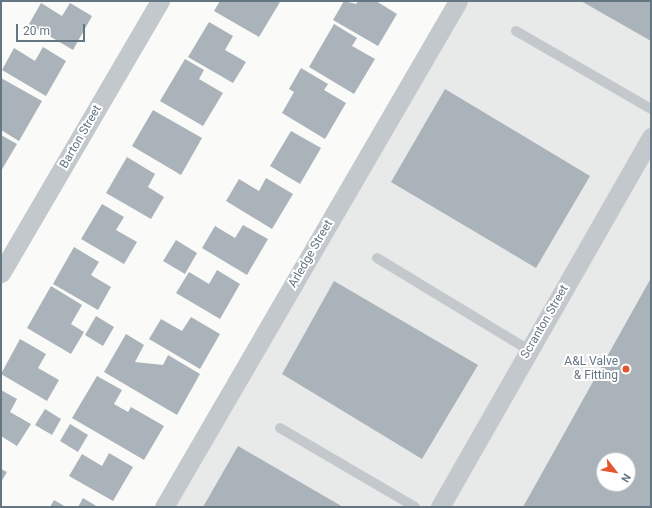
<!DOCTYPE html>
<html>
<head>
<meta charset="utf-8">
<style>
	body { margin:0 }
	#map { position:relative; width:652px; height:508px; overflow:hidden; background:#fafaf8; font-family:Roboto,sans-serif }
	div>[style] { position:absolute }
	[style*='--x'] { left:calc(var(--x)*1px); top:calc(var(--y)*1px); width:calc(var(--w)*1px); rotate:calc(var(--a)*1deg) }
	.built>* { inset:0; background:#e8e9e9 }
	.building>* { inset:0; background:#aab3b9 }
	.lane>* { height:10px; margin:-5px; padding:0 5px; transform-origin:5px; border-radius:5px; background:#c3c8cc }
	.street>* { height:19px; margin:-9.5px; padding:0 9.5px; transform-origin:9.5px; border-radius:9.5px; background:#c3c8cc }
	.dots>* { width:11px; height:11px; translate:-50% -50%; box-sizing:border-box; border:2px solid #fff; border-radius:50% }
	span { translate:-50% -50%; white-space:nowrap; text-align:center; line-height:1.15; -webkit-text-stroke:4px #fff; paint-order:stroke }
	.street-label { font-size:12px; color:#657683 }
	.poi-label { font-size:12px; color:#657683 }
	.right { translate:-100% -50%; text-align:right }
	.frame { position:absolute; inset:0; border:2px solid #657683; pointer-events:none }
	.north { position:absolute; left:596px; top:452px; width:40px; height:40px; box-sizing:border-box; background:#fff; border:1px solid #c1c8cd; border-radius:50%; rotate:121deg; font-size:11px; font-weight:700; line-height:16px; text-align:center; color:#657683 }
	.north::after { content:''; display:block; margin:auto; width:14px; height:18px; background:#e4572e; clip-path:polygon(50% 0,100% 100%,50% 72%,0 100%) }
	.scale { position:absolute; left:16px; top:24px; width:69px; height:18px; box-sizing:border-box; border:2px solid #657683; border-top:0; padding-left:5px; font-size:12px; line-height:14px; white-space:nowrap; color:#657683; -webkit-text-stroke:3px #fff; paint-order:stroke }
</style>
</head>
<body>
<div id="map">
	<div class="built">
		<i style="clip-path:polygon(evenodd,463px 1px,651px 1px,651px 507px,170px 507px,463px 1px,604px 460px,628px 460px,628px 484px,604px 484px,604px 460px)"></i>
	</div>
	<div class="building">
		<i style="clip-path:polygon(220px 1px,277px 1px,280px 2px,259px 37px,214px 11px)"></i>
		<i style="clip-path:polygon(344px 1px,356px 4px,358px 1px,376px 1px,397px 14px,378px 46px,333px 20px)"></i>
		<i style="clip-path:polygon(581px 1px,651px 1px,651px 41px)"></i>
		<i style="clip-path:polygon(41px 3px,62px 16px,70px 3px,92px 16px,73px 50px,29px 24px)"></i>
		<i style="clip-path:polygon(209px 22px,233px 36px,225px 50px,246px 62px,233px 83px,188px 57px)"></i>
		<i style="clip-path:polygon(334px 24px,357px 38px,352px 46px,375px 59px,354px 94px,309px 67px)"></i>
		<i style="clip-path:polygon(43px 47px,66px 61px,46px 96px,2px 70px,14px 48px,35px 61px)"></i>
		<i style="clip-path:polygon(185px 59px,204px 70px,199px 79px,223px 93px,203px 126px,160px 101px)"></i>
		<i style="clip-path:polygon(301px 68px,328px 84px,324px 90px,346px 103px,325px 139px,282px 113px,294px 92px,289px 89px)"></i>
		<i style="clip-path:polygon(1px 78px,42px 101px,19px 141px,1px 130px)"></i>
		<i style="clip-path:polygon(445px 89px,590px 176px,536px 268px,391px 182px)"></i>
		<i style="clip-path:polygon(153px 110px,202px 138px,181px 175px,132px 146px)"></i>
		<i style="clip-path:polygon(291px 131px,321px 148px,300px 184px,270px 166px)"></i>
		<i style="clip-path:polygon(1px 135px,17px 144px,1px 171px)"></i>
		<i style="clip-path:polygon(127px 157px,155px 174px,148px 187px,164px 197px,151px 219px,106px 193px)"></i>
		<i style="clip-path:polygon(266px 178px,293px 194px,272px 229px,226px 201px,239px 179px,259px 191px)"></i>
		<i style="clip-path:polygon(102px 204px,124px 217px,116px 230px,137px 242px,124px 264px,81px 239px)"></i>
		<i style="clip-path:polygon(243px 225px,268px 239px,247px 275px,202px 248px,215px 226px,235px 238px)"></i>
		<i style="clip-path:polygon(176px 240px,197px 253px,185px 274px,163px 261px)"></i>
		<i style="clip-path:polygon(74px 247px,99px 262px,91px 275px,111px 287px,98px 310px,53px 284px)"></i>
		<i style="clip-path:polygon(217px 270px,240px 284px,220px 319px,176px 293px,189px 272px,209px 284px)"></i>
		<i style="clip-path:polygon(evenodd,651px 278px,651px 507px,523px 507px,651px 278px,604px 460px,628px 460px,628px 484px,604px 484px,604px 460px)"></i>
		<i style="clip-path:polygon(334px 281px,478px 365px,422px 459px,282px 374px)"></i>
		<i style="clip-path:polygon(51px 286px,82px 305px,71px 324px,84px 332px,71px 354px,27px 328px)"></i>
		<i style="clip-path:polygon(96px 316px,114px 327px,103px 346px,85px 335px)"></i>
		<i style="clip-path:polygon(191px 317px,220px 334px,200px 369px,149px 339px,161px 319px,182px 331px)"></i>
		<i style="clip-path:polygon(126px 334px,144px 345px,135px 362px,163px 365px,168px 355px,200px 374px,177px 415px,104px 372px)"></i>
		<i style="clip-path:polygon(20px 339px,46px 354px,38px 368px,59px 380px,47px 401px,1px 374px)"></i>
		<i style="clip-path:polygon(97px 376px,122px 390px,114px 404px,128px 412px,131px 407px,164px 426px,144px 460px,72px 418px)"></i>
		<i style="clip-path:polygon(1px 390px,17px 399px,10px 412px,31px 424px,17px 446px,1px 436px)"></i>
		<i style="clip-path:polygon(45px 409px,61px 419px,52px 435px,35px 425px)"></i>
		<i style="clip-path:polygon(70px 424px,88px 435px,78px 452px,60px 441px)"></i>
		<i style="clip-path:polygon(238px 446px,343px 507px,203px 507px)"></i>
		<i style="clip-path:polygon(109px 453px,133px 467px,113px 501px,69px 476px,82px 454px,102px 466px)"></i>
		<i style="clip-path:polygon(1px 469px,7px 472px,1px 482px)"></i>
		<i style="clip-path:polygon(83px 498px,98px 507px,78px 507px)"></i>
		<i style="clip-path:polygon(54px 500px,66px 507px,50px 507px)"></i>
	</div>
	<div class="lane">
		<i style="--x:516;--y:31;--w:156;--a:30"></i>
		<i style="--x:377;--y:258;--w:178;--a:31.2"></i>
		<i style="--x:280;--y:428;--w:156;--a:30.3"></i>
	</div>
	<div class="street">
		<i style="--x:1;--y:273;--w:315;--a:-59.7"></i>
		<i style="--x:164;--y:507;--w:585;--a:-59.84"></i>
		<i style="--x:440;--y:507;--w:426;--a:-60.3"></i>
	</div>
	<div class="dots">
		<i style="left:626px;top:369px;background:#e4572e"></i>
	</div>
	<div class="street-label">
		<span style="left:81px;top:137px;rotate:-60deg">Barton Street</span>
		<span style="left:311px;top:254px;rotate:-60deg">Arledge Street</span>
		<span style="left:545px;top:322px;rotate:-60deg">Scranton Street</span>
	</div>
	<div class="poi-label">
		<span class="right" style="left:618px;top:369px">A&amp;L Valve<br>&amp; Fitting</span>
	</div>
	<div class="frame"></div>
	<div class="north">N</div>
	<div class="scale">20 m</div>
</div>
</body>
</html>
